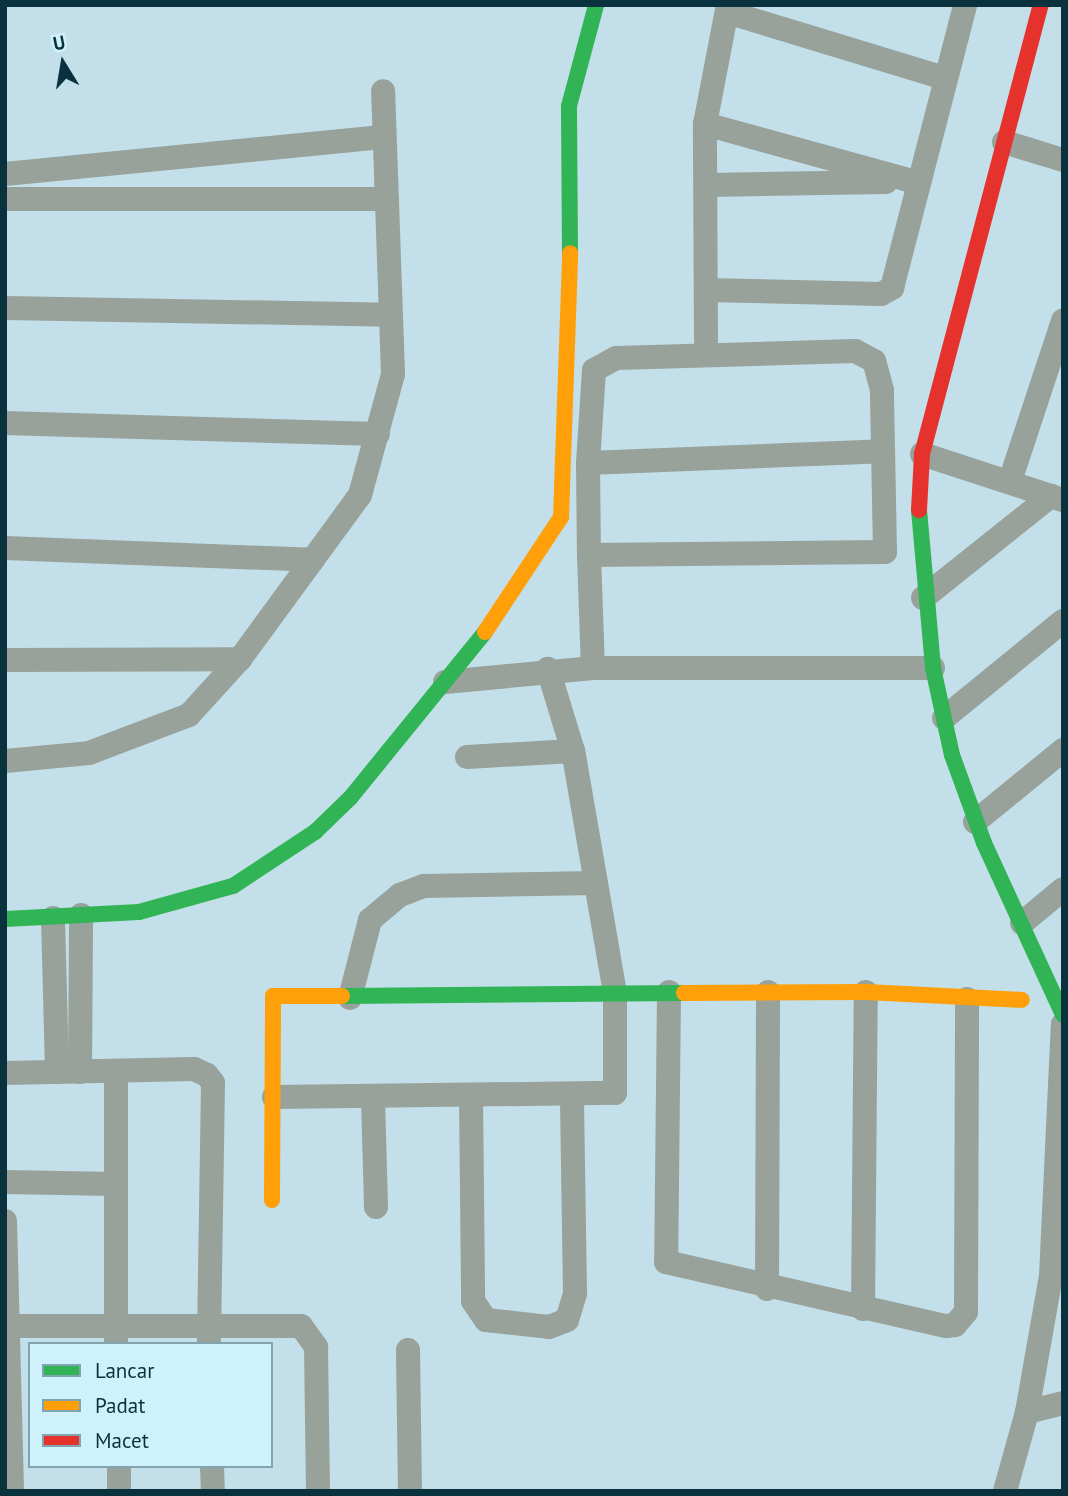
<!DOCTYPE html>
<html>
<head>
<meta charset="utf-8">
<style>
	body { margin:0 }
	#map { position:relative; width:1068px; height:1496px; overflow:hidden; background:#c3dfe9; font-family:"PT Sans",sans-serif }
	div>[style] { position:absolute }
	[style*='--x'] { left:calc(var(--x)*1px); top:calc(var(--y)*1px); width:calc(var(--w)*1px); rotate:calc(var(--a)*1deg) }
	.street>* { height:24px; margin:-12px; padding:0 12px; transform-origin:12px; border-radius:12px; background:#98a19a }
	.fast>* { height:16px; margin:-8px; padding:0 8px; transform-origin:8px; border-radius:8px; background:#30b455 }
	.slow>* { height:16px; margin:-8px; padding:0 8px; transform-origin:8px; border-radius:8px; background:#ff9f0a }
	.jam>* { height:16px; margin:-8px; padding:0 8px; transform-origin:8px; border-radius:8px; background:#e5322d }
	span { translate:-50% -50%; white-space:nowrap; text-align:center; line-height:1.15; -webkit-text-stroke:6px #cff1fc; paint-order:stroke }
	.frame { position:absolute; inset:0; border:7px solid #09323e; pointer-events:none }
	.legend { position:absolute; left:28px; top:1342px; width:245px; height:126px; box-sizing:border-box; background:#cff1fc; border:2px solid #80a5b0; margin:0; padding:9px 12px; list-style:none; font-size:21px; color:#09323e }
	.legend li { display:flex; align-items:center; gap:14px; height:35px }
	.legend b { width:35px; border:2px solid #80a5b0 }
	.north { position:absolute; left:28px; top:28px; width:70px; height:70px; -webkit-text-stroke:5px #cff1fc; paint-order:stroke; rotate:349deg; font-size:19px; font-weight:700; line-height:28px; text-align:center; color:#09323e }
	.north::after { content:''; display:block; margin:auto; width:24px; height:32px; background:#09323e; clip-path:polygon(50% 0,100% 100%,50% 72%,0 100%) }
</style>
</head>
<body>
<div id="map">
	<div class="street">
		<i style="--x:727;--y:12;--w:227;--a:16.9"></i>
		<i style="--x:705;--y:124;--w:219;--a:15.4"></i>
		<i style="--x:1004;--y:142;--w:62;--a:17"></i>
		<i style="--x:5;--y:174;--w:379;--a:-5.6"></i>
		<i style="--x:708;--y:185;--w:178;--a:-1"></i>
		<i style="--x:5;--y:199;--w:382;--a:0"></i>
		<i style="--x:706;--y:290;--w:175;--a:1.3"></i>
		<i style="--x:881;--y:294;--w:13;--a:-29"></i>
		<i style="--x:892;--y:288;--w:292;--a:-75.5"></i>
		<i style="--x:5;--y:308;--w:384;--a:1"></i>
		<i style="--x:706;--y:341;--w:217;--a:-90.3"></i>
		<i style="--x:705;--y:124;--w:121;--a:-79.1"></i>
		<i style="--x:5;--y:423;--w:373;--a:1.7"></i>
		<i style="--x:922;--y:454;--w:148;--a:18.1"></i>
		<i style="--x:588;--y:463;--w:295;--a:-2.3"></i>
		<i style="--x:1010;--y:481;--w:169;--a:-71.7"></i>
		<i style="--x:5;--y:548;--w:308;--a:2.2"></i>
		<i style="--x:589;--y:555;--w:296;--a:-0.6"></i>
		<i style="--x:885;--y:552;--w:162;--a:-91.1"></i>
		<i style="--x:882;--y:390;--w:30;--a:-105"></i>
		<i style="--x:874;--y:361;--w:21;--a:-152"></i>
		<i style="--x:855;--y:351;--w:239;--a:178.3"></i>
		<i style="--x:616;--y:358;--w:25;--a:151"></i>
		<i style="--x:594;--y:370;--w:93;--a:93.7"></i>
		<i style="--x:588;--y:463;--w:92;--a:89.4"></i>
		<i style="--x:589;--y:555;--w:113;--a:88"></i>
		<i style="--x:923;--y:598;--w:164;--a:-38.6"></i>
		<i style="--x:5;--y:660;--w:235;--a:-0.2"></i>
		<i style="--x:445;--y:682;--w:149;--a:-5.4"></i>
		<i style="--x:593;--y:668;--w:340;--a:0"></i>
		<i style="--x:944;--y:718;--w:154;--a:-39.2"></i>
		<i style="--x:467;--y:757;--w:106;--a:-3.2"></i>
		<i style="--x:5;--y:761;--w:84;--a:-5.4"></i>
		<i style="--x:89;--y:753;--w:107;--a:-20.8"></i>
		<i style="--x:189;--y:715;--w:76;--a:-47.7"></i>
		<i style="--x:240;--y:659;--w:203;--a:-53.8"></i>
		<i style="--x:360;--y:495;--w:125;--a:-74.7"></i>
		<i style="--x:393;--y:374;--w:283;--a:-92"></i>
		<i style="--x:975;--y:822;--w:114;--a:-39.3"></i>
		<i style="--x:53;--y:918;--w:154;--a:88.5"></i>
		<i style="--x:1022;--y:923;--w:53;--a:-39.7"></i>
		<i style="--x:669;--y:992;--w:270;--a:90.6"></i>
		<i style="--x:666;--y:1262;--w:287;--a:12.9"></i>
		<i style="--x:946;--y:1326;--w:9;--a:-6"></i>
		<i style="--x:955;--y:1325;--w:17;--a:-50"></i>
		<i style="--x:966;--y:1312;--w:313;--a:-89.8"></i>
		<i style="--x:350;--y:998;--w:81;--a:-75.6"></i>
		<i style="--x:370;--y:920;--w:39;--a:-40"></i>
		<i style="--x:400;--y:895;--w:26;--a:-21"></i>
		<i style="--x:424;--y:886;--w:171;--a:-1"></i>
		<i style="--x:116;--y:1071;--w:273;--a:90"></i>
		<i style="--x:80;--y:1072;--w:157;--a:-89.6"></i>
		<i style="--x:5;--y:1073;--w:189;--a:-1.2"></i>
		<i style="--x:194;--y:1069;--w:14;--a:25"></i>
		<i style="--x:207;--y:1075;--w:10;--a:53"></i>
		<i style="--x:213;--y:1083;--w:261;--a:90.9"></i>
		<i style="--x:274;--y:1097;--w:341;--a:-0.7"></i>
		<i style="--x:615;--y:1093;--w:100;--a:-90"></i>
		<i style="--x:615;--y:993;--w:246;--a:-99.8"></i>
		<i style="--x:573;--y:751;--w:86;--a:-107"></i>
		<i style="--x:471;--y:1097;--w:204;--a:89.4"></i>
		<i style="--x:473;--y:1301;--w:23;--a:56"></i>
		<i style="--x:486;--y:1320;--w:63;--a:6.3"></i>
		<i style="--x:549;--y:1327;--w:19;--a:-21"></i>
		<i style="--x:567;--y:1320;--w:28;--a:-73"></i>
		<i style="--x:575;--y:1293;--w:197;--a:-90.9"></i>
		<i style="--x:373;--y:1099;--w:108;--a:88.4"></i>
		<i style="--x:5;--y:1182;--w:110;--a:1"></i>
		<i style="--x:5;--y:1221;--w:270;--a:88.5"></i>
		<i style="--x:767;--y:1289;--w:297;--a:-89.8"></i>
		<i style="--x:863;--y:1309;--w:317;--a:-89.5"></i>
		<i style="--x:8;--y:1326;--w:293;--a:0"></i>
		<i style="--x:301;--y:1326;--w:26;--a:54"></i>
		<i style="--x:316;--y:1347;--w:144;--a:89.2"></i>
		<i style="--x:408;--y:1350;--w:141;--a:89.2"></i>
		<i style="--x:1027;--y:1412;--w:37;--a:-14"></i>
		<i style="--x:119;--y:1466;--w:25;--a:90"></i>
		<i style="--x:212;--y:1466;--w:25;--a:88"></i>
		<i style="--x:1005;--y:1491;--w:82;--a:-74.4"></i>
		<i style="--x:1027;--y:1412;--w:138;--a:-80"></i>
		<i style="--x:1051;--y:1276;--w:252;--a:-87.3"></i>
	</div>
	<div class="fast">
		<i style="--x:570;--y:253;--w:147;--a:-90.4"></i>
		<i style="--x:569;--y:106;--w:105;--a:-75"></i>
		<i style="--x:919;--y:510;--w:159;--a:84.9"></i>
		<i style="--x:933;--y:668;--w:89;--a:77.7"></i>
		<i style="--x:952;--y:755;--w:94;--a:70"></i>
		<i style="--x:984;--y:843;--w:189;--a:65.3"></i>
		<i style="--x:5;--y:919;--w:134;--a:-3"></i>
		<i style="--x:139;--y:912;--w:98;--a:-15.5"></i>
		<i style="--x:233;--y:886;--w:98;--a:-33.4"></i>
		<i style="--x:315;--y:832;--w:50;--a:-44.2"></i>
		<i style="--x:351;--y:797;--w:213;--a:-50.9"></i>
		<i style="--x:342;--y:996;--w:342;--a:-0.5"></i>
	</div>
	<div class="slow">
		<i style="--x:485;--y:632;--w:138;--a:-56.5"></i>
		<i style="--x:561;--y:517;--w:264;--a:-88"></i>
		<i style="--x:684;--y:993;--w:182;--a:-0.3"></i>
		<i style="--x:866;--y:992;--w:156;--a:2.9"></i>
		<i style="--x:272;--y:1200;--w:204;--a:-89.7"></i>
		<i style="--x:273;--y:996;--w:69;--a:0"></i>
	</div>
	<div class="jam">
		<i style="--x:919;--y:510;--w:56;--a:-86.9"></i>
		<i style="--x:922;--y:454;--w:465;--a:-75.2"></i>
	</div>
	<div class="frame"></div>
	<ul class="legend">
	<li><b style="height:9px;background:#30b455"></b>Lancar</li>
	<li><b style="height:9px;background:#ff9f0a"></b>Padat</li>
	<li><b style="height:9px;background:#e5322d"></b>Macet</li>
	</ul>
	<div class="north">U</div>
</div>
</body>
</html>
